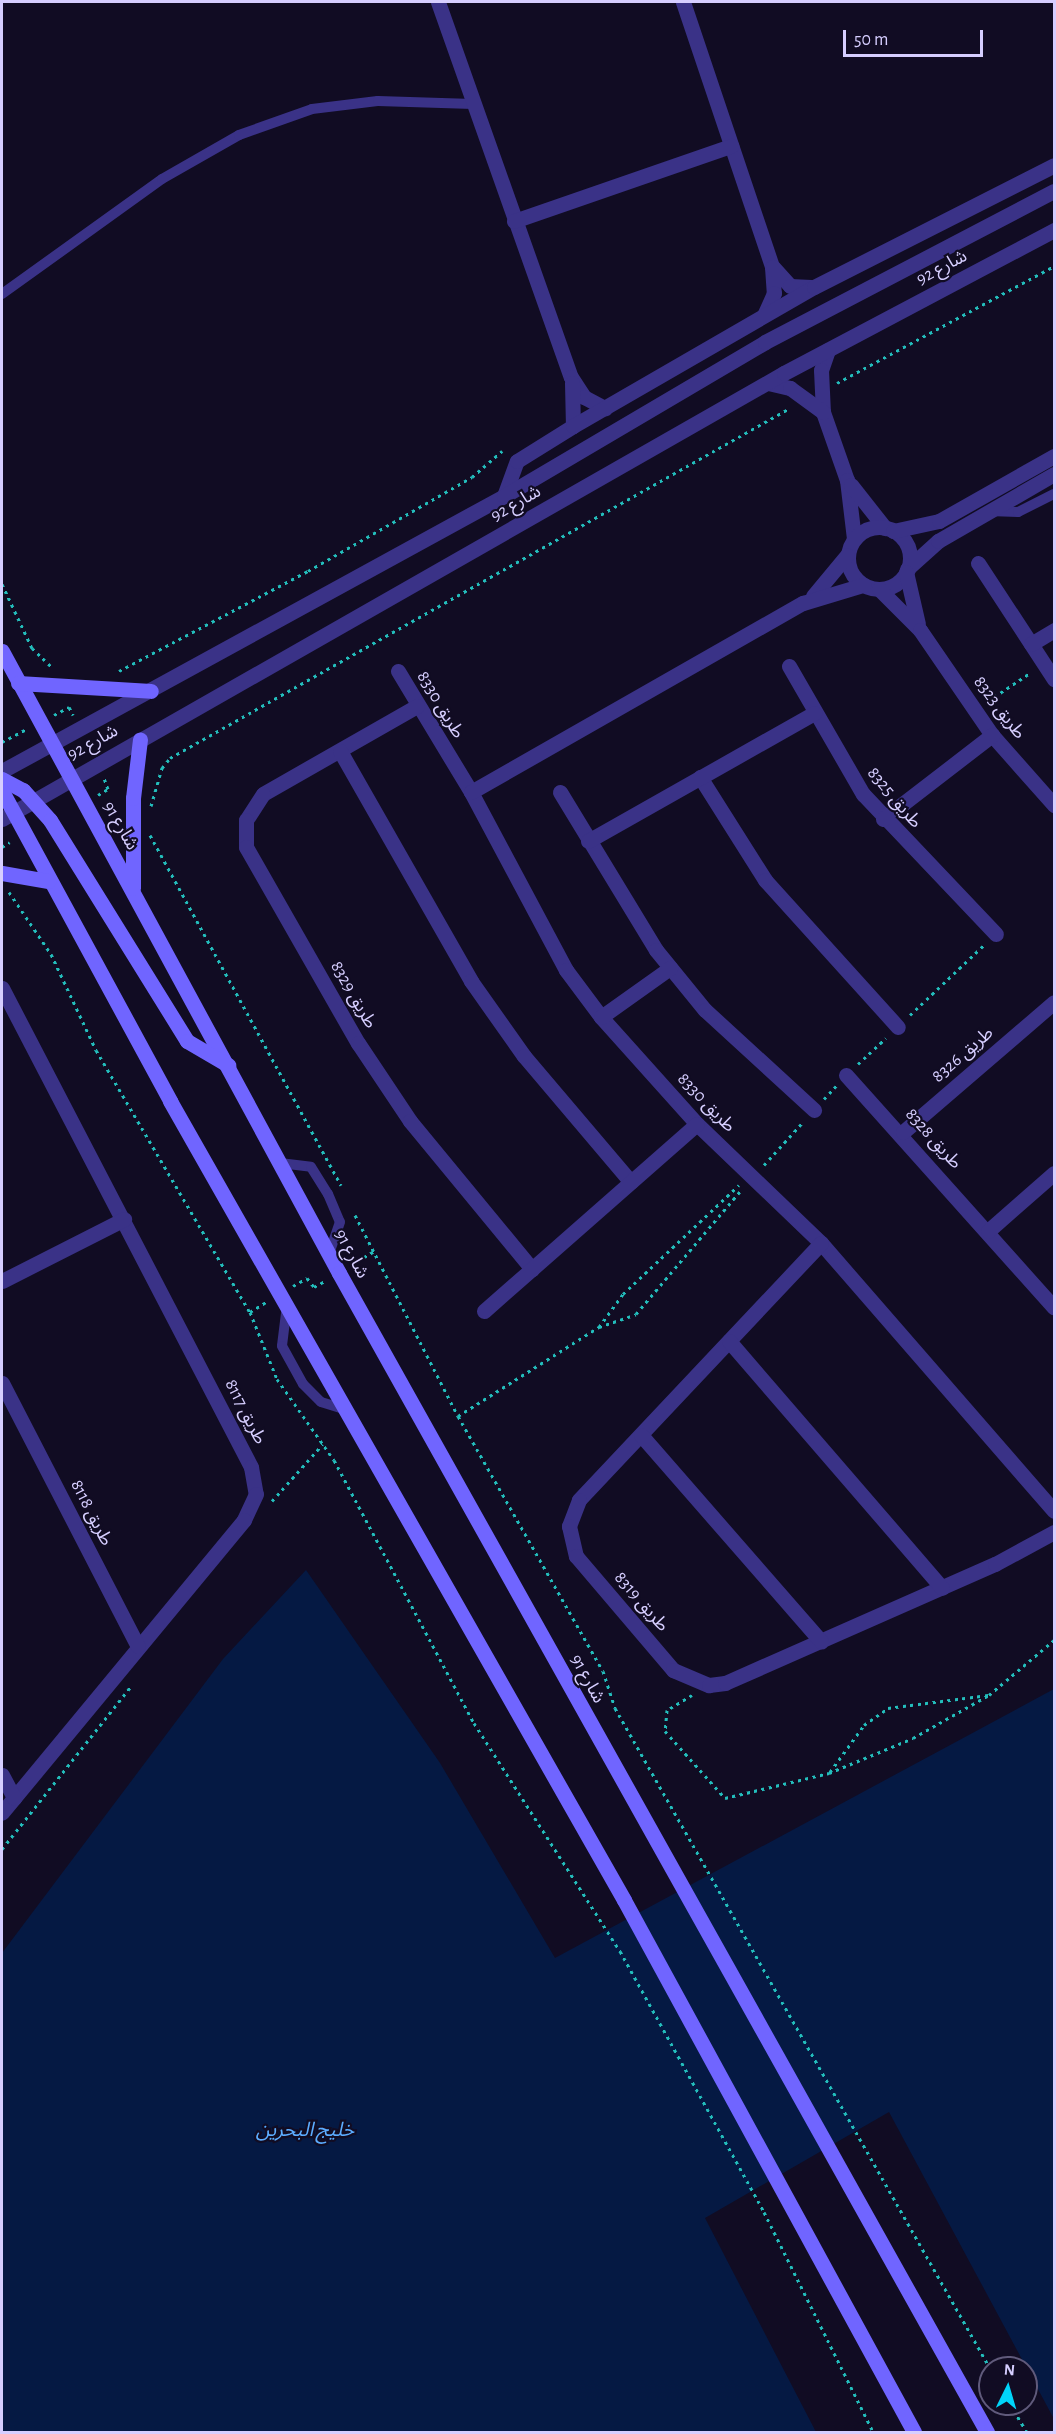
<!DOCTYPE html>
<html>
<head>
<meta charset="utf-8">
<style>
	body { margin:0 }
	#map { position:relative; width:1056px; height:2434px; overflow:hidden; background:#110c23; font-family:"Alegreya Sans","Noto Sans Arabic",sans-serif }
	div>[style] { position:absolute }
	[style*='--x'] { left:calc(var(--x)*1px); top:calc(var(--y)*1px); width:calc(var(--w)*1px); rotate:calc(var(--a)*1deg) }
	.water>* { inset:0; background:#051943 }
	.path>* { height:3px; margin-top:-1.5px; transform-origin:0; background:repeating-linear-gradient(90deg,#23bebc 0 3px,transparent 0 7.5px) }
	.lane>* { height:10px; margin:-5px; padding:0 5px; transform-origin:5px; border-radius:5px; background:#3a3287 }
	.street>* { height:15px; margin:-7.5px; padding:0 7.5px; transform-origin:7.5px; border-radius:7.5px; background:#3a3287 }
	.street>.ring { margin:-7.5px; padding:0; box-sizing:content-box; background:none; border:15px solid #3a3287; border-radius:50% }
	.secondary>* { height:15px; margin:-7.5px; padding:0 7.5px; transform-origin:7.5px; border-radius:7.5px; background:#7065ff }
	span { translate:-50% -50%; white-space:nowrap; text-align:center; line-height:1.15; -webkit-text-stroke:4.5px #110c23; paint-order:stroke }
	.street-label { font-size:18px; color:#d6ceff }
	.water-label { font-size:20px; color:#5cacff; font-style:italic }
	.frame { position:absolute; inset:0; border:3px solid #d6ceff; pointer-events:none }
	.north { position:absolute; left:978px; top:2356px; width:60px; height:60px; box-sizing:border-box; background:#110c23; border:2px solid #605a7b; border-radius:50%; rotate:5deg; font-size:16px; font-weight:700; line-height:24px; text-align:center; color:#d6ceff }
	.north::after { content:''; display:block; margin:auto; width:21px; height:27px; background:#00d4f9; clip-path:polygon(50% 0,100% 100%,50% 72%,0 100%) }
	.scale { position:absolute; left:843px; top:30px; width:140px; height:27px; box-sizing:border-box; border:3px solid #d6ceff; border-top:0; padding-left:8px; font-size:18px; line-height:21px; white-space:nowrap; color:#d6ceff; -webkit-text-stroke:4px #110c23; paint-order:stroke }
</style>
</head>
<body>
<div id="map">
	<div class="water">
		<i style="clip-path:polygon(306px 1570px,440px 1763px,555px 1958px,1054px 1689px,1054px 2419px,889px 2112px,705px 2218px,816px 2432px,2px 2432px,2px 1953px,223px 1659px)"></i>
	</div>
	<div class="path">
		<i style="--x:837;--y:383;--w:247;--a:-28.3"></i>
		<i style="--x:2;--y:584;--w:71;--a:64.9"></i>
		<i style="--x:32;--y:648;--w:29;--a:44"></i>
		<i style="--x:119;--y:671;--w:214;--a:-27.9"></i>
		<i style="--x:308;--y:571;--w:189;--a:-29.8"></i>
		<i style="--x:472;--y:477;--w:40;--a:-41"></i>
		<i style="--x:988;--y:701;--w:50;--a:-33.7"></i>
		<i style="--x:69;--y:707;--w:9;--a:63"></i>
		<i style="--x:54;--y:715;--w:17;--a:-28"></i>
		<i style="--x:2;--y:742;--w:27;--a:-28"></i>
		<i style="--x:98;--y:795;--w:12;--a:-31"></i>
		<i style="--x:108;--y:789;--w:12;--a:-110"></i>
		<i style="--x:151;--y:806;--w:40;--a:-74"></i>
		<i style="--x:162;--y:768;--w:13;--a:-51"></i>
		<i style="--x:170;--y:758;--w:712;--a:-29.45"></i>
		<i style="--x:150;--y:835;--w:399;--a:61.4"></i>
		<i style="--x:2;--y:847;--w:9;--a:-32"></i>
		<i style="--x:9;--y:892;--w:75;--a:55.9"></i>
		<i style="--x:51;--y:954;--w:106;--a:64.9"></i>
		<i style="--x:96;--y:1050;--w:304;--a:59.6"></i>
		<i style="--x:250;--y:1312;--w:72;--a:68.1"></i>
		<i style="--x:277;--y:1379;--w:99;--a:54.9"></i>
		<i style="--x:334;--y:1460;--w:298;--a:62"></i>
		<i style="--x:474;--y:1723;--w:271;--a:57.4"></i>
		<i style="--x:620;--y:1951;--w:298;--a:61.1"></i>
		<i style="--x:764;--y:2212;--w:246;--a:63.6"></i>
		<i style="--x:910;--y:1015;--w:102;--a:-43.4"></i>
		<i style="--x:858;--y:1064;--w:38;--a:-43"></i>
		<i style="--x:824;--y:1099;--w:18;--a:-47"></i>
		<i style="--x:764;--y:1165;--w:59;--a:-47.7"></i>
		<i style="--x:355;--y:1215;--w:226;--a:62.9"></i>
		<i style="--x:458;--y:1416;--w:293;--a:60.4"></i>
		<i style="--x:603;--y:1671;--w:39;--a:72"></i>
		<i style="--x:615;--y:1708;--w:759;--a:60.4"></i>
		<i style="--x:351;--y:1265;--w:26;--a:-31"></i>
		<i style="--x:293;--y:1286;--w:16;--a:-30"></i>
		<i style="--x:307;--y:1278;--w:11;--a:52"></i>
		<i style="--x:314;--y:1287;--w:13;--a:-29"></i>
		<i style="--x:250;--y:1312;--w:19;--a:-32"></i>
		<i style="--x:599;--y:1327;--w:39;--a:-19"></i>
		<i style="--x:636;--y:1314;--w:162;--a:-49.7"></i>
		<i style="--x:458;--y:1416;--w:167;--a:-32.3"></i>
		<i style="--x:599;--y:1327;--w:41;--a:-54"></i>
		<i style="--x:623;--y:1294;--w:159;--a:-43.2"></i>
		<i style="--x:272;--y:1501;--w:76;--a:-48.2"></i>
		<i style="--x:692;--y:1695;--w:29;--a:149"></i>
		<i style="--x:667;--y:1710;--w:21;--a:95"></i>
		<i style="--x:665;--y:1731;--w:90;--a:48.2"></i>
		<i style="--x:725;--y:1798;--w:107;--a:-13.5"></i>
		<i style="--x:829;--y:1773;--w:91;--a:-22.6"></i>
		<i style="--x:913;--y:1738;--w:87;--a:-29.5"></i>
		<i style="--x:989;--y:1695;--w:85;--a:-40.2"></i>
		<i style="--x:830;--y:1772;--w:58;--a:-54.1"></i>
		<i style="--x:864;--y:1725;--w:29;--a:-35"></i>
		<i style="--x:888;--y:1708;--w:101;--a:-7.4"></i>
		<i style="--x:2;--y:1849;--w:209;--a:-51.6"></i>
		<i style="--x:1010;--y:2404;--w:33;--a:59"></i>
	</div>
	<div class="lane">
		<i style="--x:2;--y:294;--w:197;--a:-35.7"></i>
		<i style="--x:162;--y:179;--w:89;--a:-29.7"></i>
		<i style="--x:239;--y:135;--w:77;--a:-19.6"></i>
		<i style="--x:312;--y:109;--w:66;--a:-6.9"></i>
		<i style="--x:378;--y:101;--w:95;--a:1.8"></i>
		<i style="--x:989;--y:511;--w:29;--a:2"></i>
		<i style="--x:1018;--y:512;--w:40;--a:-26.6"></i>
		<i style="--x:280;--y:1163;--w:31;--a:7"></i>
		<i style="--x:311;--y:1167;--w:32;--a:58"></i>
		<i style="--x:328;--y:1194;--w:30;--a:67"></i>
		<i style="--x:340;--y:1222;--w:34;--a:109"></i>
		<i style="--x:287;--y:1305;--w:41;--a:97"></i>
		<i style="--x:282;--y:1346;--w:43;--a:61.1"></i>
		<i style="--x:303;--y:1384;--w:25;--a:45"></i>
		<i style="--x:321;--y:1402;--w:27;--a:17"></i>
	</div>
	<div class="street">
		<i style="--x:438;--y:2;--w:398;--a:70.5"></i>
		<i style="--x:571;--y:377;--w:24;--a:57"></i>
		<i style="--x:584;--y:397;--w:24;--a:28"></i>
		<i style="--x:683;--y:2;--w:280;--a:71.4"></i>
		<i style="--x:772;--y:267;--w:26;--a:86"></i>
		<i style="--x:774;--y:293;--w:24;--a:114"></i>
		<i style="--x:514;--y:221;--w:230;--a:-19.1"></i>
		<i style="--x:773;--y:267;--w:25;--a:48"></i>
		<i style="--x:790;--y:286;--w:21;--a:3"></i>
		<i style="--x:828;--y:350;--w:21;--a:109"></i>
		<i style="--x:821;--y:370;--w:42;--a:87.3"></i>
		<i style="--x:823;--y:412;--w:72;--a:70.6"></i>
		<i style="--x:847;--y:480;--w:59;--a:83.2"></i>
		<i style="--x:572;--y:383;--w:43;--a:88.7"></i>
		<i style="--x:768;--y:383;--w:23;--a:13"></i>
		<i style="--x:790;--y:388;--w:41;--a:36"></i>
		<i style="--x:851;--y:485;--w:55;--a:51.7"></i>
		<i style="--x:504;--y:496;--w:37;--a:-70"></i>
		<i style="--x:517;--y:461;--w:66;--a:-32"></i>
		<i style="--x:573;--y:426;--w:278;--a:-30"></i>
		<i style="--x:814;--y:287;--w:269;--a:-26.9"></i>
		<i class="ring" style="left:848px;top:527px;width:47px;height:47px"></i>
		<i style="--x:893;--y:531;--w:47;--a:-12.3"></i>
		<i style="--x:939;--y:521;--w:132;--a:-29.5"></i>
		<i style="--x:978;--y:563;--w:139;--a:56.8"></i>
		<i style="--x:907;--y:569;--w:42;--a:-42.1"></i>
		<i style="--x:938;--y:541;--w:134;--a:-30"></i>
		<i style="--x:906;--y:572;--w:53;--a:77"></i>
		<i style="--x:879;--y:589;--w:58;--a:45"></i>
		<i style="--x:920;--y:630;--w:127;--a:55.6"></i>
		<i style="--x:992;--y:735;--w:94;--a:48.5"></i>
		<i style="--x:813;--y:596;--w:53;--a:-50.3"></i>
		<i style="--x:1031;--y:644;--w:27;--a:-31"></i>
		<i style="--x:789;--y:666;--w:148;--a:60"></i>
		<i style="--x:863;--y:794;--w:193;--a:46.5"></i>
		<i style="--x:398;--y:671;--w:141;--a:58.9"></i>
		<i style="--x:471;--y:792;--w:202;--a:61.9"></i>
		<i style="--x:566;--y:970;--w:59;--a:53.3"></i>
		<i style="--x:601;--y:1017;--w:144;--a:48.1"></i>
		<i style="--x:697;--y:1124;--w:172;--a:43.8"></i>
		<i style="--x:821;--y:1243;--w:355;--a:49"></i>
		<i style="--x:417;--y:706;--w:177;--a:150.3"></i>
		<i style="--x:263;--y:794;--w:31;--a:123"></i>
		<i style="--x:246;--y:820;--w:27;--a:90"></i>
		<i style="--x:246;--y:847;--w:226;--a:60.3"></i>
		<i style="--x:358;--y:1043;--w:94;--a:56.3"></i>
		<i style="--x:410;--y:1121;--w:192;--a:50.5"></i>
		<i style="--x:340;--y:751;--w:265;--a:60.3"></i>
		<i style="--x:471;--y:981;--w:92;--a:54.8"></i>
		<i style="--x:524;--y:1056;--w:165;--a:49.7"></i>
		<i style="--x:2;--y:771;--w:572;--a:-28.71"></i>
		<i style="--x:504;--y:496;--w:303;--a:-30.5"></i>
		<i style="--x:765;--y:342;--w:326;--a:-27.6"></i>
		<i style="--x:700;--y:777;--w:122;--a:57.7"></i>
		<i style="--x:765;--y:880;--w:198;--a:47.9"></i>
		<i style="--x:471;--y:792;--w:382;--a:-29.7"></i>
		<i style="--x:803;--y:603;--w:63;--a:-16.7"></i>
		<i style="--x:560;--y:792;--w:185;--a:58.7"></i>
		<i style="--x:656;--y:950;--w:77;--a:50.8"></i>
		<i style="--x:705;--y:1010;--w:148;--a:42.5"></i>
		<i style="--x:2;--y:819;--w:900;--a:-29.7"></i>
		<i style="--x:784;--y:373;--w:306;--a:-27.9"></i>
		<i style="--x:883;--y:819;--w:138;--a:-37.6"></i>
		<i style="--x:588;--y:841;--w:260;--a:-29.5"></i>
		<i style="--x:2;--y:988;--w:540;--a:62.53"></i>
		<i style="--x:251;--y:1467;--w:27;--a:80"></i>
		<i style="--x:256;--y:1494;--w:29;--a:115"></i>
		<i style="--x:244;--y:1520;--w:380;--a:129.6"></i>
		<i style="--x:601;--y:1017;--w:85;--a:-35.4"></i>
		<i style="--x:846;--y:1075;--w:312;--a:48.2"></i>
		<i style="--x:903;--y:1132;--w:199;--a:-40.7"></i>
		<i style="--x:988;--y:1231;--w:88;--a:-41.3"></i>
		<i style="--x:821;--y:1243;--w:353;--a:133.3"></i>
		<i style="--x:579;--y:1500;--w:28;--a:111"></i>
		<i style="--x:569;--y:1526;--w:31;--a:77"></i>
		<i style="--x:576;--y:1556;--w:150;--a:49.6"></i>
		<i style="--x:673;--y:1670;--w:39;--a:23"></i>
		<i style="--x:709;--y:1685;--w:16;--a:-7"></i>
		<i style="--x:725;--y:1683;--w:295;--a:-23.8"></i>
		<i style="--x:995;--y:1564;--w:67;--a:-28.5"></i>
		<i style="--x:2;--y:1281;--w:137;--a:-26.9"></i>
		<i style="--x:484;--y:1311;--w:283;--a:-41.3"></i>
		<i style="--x:729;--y:1341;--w:326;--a:49.2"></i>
		<i style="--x:2;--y:1383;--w:296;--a:62.7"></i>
		<i style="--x:641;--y:1435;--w:274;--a:48.9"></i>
		<i style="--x:2;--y:1775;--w:26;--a:62"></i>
	</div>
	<div class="secondary">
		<i style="--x:2;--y:651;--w:707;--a:61.55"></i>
		<i style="--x:339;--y:1273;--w:1328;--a:60.79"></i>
		<i style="--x:18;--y:683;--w:133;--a:3.4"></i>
		<i style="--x:2;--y:779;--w:24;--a:28"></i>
		<i style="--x:23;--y:790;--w:40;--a:48"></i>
		<i style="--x:50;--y:820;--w:260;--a:58.2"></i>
		<i style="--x:187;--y:1041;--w:48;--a:30.3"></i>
		<i style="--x:2;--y:791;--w:353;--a:61.5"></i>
		<i style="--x:170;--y:1101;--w:919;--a:60.39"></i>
		<i style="--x:624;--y:1900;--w:606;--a:61.4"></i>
		<i style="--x:2;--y:873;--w:47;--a:9.9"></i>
		<i style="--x:133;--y:888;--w:90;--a:-90"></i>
		<i style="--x:133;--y:798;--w:59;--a:-83.2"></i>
	</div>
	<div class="street-label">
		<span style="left:942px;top:268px;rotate:-28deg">شارع 92</span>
		<span style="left:516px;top:504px;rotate:-30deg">شارع 92</span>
		<span style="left:440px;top:705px;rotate:59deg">طريق 8330</span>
		<span style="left:999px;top:708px;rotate:53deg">طريق 8323</span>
		<span style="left:93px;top:743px;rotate:-29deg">شارع 92</span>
		<span style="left:894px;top:798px;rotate:50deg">طريق 8325</span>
		<span style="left:120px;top:826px;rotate:60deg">شارع 91</span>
		<span style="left:353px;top:995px;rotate:60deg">طريق 8329</span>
		<span style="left:963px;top:1055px;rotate:-41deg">طريق 8326</span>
		<span style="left:706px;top:1103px;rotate:46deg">طريق 8330</span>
		<span style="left:933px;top:1139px;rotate:48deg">طريق 8328</span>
		<span style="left:351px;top:1254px;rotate:62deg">شارع 91</span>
		<span style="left:245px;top:1412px;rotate:63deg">طريق 8117</span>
		<span style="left:91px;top:1513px;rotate:63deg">طريق 8118</span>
		<span style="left:641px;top:1602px;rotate:49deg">طريق 8319</span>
		<span style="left:587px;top:1679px;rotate:61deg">شارع 91</span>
	</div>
	<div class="water-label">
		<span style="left:305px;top:2130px">خليج البحرين</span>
	</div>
	<div class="frame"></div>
	<div class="north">N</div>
	<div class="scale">50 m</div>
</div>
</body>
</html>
